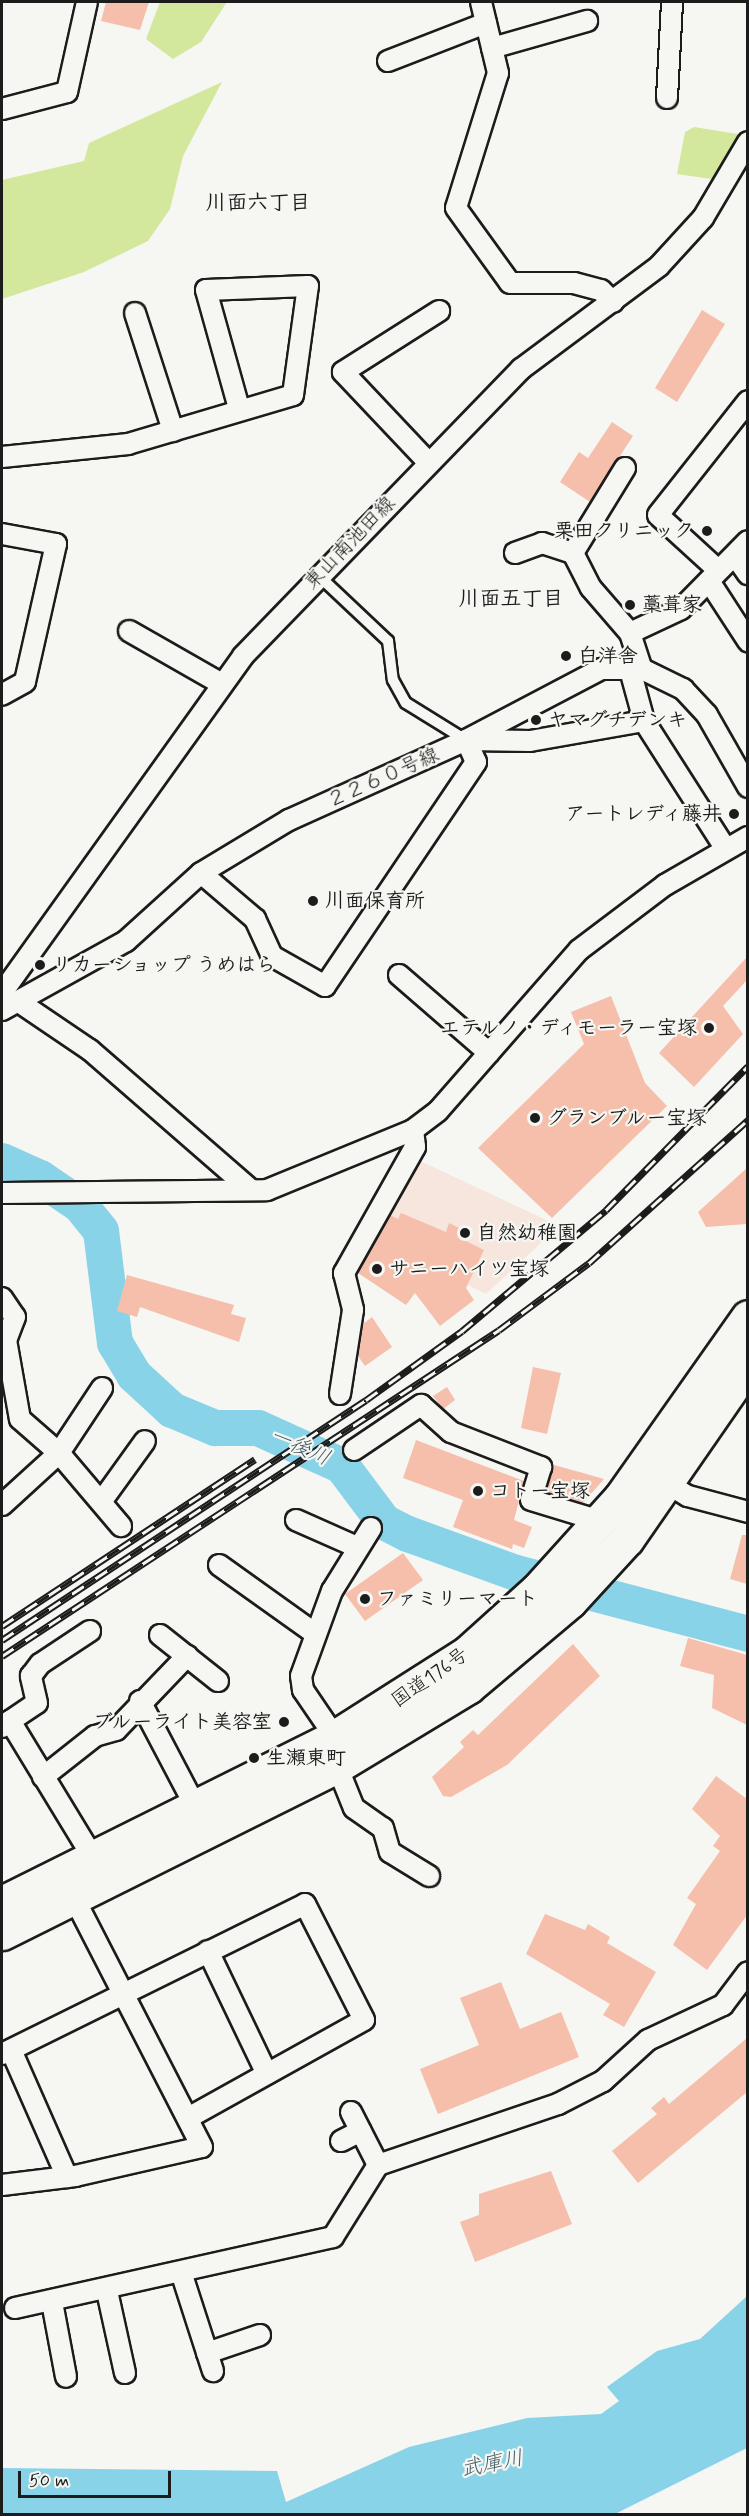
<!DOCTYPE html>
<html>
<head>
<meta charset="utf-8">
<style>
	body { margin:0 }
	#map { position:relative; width:749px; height:2516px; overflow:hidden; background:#f6f6f2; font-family:Mynerve,"Klee One",sans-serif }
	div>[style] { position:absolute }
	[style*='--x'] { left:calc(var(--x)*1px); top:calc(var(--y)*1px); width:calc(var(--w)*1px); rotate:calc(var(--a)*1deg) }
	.built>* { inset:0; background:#f6e6dd }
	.green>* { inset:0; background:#d3e89c }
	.water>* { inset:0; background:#89d3e9 }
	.river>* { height:36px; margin:-18px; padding:0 18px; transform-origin:18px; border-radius:18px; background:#89d3e9 }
	.building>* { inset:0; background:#f6bfab }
	.roads { filter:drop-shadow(2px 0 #1c1c1c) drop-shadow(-2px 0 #1c1c1c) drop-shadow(0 2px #1c1c1c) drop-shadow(0 -2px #1c1c1c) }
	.service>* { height:10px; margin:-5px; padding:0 5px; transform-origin:5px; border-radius:5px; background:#f6f6f2 }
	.minor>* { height:20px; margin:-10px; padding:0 10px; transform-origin:10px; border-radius:10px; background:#f6f6f2 }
	.trunk>* { height:33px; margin:-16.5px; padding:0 16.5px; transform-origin:16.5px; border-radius:16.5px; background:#f6f6f2 }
	.rail>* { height:7px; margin-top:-3.5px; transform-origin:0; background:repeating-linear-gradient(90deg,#f6f6f2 0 14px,#1c1c1c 0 28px); box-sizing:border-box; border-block:2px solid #1c1c1c }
	.dots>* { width:16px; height:16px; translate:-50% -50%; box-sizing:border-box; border:3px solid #f6f6f2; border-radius:50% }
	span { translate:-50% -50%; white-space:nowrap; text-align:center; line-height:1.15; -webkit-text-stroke:4.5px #f6f6f2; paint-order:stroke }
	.poi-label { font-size:20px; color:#1c1c1c; font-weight:700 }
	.right { translate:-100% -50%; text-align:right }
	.left { translate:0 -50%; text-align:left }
	.street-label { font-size:20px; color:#1c1c1c }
	.neighbourhood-label { font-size:21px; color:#1c1c1c; font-weight:700 }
	.water-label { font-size:21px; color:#425c64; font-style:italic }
	.frame { position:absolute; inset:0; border:3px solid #1c1c1c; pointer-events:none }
	.scale { position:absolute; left:18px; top:2471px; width:153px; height:27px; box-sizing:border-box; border:3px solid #1c1c1c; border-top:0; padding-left:8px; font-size:18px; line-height:21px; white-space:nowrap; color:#1c1c1c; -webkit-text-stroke:4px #f6f6f2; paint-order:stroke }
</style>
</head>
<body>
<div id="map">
	<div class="built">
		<i style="clip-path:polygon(418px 1160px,559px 1226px,486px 1294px,375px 1239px)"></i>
	</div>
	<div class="green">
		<i style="clip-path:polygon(160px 2px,227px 2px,201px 42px,173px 59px,146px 39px)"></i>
		<i style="clip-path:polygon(222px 82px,183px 156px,170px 209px,148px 241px,84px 272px,2px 299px,2px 180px,84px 161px,89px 143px)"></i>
		<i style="clip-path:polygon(694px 127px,744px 135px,718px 180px,677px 174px,685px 132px)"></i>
	</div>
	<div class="water">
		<i style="clip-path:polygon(747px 2296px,747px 2448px,615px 2514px,2px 2514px,2px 2468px,277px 2471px,286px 2502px,409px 2447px,527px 2418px,601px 2414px,619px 2401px,607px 2387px,657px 2351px,700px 2339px)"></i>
	</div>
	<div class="river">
		<i style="--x:2;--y:1161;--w:42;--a:24.1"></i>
		<i style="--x:40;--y:1178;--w:48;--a:34"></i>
		<i style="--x:80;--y:1205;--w:33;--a:51"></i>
		<i style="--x:101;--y:1231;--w:113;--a:82.9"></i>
		<i style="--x:115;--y:1343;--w:37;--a:59"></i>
		<i style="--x:134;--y:1375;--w:52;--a:42.6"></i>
		<i style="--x:172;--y:1410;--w:47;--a:22.7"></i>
		<i style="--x:215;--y:1428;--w:43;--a:0"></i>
		<i style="--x:258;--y:1428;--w:92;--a:24.3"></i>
		<i style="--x:342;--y:1466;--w:70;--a:53.1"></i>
		<i style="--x:384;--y:1522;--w:27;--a:27"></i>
		<i style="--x:408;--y:1534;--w:115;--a:19.9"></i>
		<i style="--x:516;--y:1573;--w:240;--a:14.7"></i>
	</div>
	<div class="building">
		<i style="clip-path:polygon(106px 2px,149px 2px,140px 30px,101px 21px)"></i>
		<i style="clip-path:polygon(702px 310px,725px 324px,677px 402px,655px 388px)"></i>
		<i style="clip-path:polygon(612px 422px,633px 436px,590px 502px,560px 482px,579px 452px,588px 458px)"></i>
		<i style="clip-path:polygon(747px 957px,747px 980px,723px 1006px,743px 1034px,694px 1087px,659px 1053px)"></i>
		<i style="clip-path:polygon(611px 996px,645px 1083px,667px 1106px,552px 1218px,478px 1148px,584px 1044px,571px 1012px)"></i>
		<i style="clip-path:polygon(747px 1168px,747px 1224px,706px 1227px,698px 1212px)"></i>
		<i style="clip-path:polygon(401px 1213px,446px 1232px,449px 1223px,469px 1233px,466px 1241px,484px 1250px,466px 1288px,474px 1300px,440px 1326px,415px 1293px,406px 1305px,358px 1273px,390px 1215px,398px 1219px)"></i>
		<i style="clip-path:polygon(127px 1275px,234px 1305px,231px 1314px,246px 1318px,239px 1342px,140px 1307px,137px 1317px,117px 1311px)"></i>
		<i style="clip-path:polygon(372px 1317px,392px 1347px,365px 1366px,358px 1356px,363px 1324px)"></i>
		<i style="clip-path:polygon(533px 1367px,561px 1373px,547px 1434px,521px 1428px)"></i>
		<i style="clip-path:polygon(447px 1387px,455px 1400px,443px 1409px,433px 1396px)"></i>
		<i style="clip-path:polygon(416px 1440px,524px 1481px,514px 1520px,532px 1527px,524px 1548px,513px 1544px,512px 1549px,453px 1527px,463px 1500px,403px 1478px)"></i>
		<i style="clip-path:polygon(554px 1465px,583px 1473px,604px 1479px,583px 1503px,546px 1492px)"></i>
		<i style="clip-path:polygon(742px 1535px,747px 1535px,747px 1584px,730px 1579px)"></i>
		<i style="clip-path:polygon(403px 1553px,423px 1580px,365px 1621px,345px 1594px)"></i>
		<i style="clip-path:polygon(688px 1638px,747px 1655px,747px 1725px,712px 1708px,714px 1675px,680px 1666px)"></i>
		<i style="clip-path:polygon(573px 1644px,600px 1676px,507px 1765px,451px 1797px,443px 1796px,432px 1777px,464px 1747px,460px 1742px,473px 1730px,478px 1735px)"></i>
		<i style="clip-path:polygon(716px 1776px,747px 1799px,747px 1915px,707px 1970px,673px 1945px,696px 1904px,687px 1898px,720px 1851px,713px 1846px,720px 1836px,692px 1809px)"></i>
		<i style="clip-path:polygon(545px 1914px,585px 1930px,588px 1924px,610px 1937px,607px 1943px,656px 1972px,624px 2027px,603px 2015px,610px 2004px,526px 1954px)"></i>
		<i style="clip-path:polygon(501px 1982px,520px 2029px,561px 2012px,579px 2057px,438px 2114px,420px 2069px,479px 2045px,460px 1998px)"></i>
		<i style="clip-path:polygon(747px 2038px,747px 2092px,638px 2183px,612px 2151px,657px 2114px,651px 2108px,664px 2097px,669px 2104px)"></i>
		<i style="clip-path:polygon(551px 2171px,572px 2224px,475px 2262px,460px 2222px,479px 2215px,479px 2194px)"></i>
	</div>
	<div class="roads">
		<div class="service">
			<i style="--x:319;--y:576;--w:95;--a:43.3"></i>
			<i style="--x:388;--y:641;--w:39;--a:83"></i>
			<i style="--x:393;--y:680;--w:26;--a:61"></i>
			<i style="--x:406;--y:703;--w:70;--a:31.7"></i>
		</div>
		<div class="minor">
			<i style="--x:481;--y:2;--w:73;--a:76.5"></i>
			<i style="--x:498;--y:73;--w:141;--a:107.3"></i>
			<i style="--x:456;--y:208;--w:92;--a:54.2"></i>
			<i style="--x:510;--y:283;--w:64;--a:0"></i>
			<i style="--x:574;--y:283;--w:28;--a:15"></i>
			<i style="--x:601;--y:290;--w:17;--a:45"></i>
			<i style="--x:492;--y:48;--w:99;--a:-15.9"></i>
			<i style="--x:388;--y:61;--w:105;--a:-21.2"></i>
			<i style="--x:667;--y:98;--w:96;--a:-87"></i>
			<i style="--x:2;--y:109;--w:67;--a:-14.7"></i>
			<i style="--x:67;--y:92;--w:92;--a:-77.5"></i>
			<i style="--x:135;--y:313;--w:124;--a:72.1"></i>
			<i style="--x:2;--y:457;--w:127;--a:-5.9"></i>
			<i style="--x:128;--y:444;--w:172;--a:-16.5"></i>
			<i style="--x:293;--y:395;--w:110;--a:-82.2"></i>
			<i style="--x:308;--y:286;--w:102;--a:177.8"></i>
			<i style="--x:206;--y:290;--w:123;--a:74.4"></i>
			<i style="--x:428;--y:462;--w:124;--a:-133.4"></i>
			<i style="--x:343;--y:372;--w:114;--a:-32.4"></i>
			<i style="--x:625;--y:468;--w:100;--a:121.5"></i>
			<i style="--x:573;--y:553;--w:39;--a:63"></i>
			<i style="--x:591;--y:588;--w:60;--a:49.1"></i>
			<i style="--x:630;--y:633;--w:56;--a:-25.2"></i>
			<i style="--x:681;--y:609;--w:95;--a:-45.4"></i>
			<i style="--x:2;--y:534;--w:55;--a:10.5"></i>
			<i style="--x:56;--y:544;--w:141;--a:102.7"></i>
			<i style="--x:25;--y:682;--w:26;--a:151"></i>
			<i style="--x:515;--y:553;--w:29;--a:-20"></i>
			<i style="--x:542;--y:543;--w:33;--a:18"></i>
			<i style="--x:736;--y:557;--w:21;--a:55"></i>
			<i style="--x:718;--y:570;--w:81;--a:-137.5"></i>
			<i style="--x:658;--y:515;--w:145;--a:-51.7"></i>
			<i style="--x:709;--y:581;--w:72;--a:57"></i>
			<i style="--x:129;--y:631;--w:107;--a:29.7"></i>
			<i style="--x:630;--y:633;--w:38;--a:72"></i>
			<i style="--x:629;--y:666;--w:57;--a:74.7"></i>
			<i style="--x:644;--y:721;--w:152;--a:57.4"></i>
			<i style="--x:201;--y:873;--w:71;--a:40.4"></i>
			<i style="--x:255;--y:919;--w:41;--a:65.3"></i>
			<i style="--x:272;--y:956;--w:61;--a:29.5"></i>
			<i style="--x:325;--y:986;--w:270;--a:-56"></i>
			<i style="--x:476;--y:762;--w:24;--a:-114"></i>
			<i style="--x:466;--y:740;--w:64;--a:0.9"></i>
			<i style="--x:530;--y:741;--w:116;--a:-10"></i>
			<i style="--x:399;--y:975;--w:119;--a:40.9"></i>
			<i style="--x:2;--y:993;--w:414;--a:-54.4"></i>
			<i style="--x:243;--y:656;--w:400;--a:-45.9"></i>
			<i style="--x:521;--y:369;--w:172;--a:-36.7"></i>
			<i style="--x:659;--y:266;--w:65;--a:-47.5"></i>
			<i style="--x:703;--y:218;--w:88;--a:-59.4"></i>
			<i style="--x:19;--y:1002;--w:86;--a:34.1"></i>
			<i style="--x:90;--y:1050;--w:212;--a:41"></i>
			<i style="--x:2;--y:1010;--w:142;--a:-29.1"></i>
			<i style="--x:126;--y:941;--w:101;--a:-42.2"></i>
			<i style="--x:201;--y:873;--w:103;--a:-31.1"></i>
			<i style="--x:289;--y:820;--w:194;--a:-24.3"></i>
			<i style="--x:466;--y:740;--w:153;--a:-27.7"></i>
			<i style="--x:601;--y:669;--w:41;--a:0"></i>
			<i style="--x:642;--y:669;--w:46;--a:26"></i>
			<i style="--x:683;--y:689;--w:35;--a:47"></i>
			<i style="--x:707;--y:715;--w:83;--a:60.3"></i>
			<i style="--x:413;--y:1130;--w:31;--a:-37"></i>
			<i style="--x:438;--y:1111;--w:214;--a:-48.8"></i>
			<i style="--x:579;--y:950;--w:108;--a:-37.1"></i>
			<i style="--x:665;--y:885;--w:96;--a:-30"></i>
			<i style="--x:2;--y:1193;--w:265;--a:-0.6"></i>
			<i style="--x:267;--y:1190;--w:158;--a:-22.3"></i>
			<i style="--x:413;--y:1130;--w:17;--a:83"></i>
			<i style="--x:415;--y:1147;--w:145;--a:119.4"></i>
			<i style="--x:344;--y:1273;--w:38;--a:76"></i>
			<i style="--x:353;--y:1310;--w:85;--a:98.8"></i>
			<i style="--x:2;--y:1298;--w:23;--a:56"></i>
			<i style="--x:15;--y:1317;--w:25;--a:111"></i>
			<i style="--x:6;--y:1340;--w:80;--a:80"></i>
			<i style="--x:20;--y:1419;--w:52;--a:41.1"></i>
			<i style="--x:59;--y:1453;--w:96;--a:49.7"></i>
			<i style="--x:354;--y:1450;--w:81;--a:-33.9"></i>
			<i style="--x:421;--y:1405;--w:40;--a:42"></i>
			<i style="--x:451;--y:1432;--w:97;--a:21.3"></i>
			<i style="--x:541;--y:1467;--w:34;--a:107"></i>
			<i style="--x:531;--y:1500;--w:72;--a:16.9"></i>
			<i style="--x:657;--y:1477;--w:36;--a:32"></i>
			<i style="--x:688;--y:1496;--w:62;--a:14.9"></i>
			<i style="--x:101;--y:1502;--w:75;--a:-54.2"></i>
			<i style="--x:2;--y:1505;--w:77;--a:-42.4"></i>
			<i style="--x:59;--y:1453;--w:78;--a:-56.5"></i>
			<i style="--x:296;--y:1520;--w:67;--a:23.9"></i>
			<i style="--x:219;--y:1565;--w:115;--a:35.5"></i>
			<i style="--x:160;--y:1635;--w:74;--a:38.4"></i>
			<i style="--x:140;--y:1701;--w:116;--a:62.3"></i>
			<i style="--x:10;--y:1721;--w:32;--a:-34"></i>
			<i style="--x:37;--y:1703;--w:28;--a:-103"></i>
			<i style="--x:31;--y:1676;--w:15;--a:-53"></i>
			<i style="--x:40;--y:1664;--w:60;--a:-33.4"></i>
			<i style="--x:2;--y:1727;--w:10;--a:-37"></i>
			<i style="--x:10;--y:1721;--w:167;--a:58.7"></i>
			<i style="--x:335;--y:1737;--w:57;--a:-124.2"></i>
			<i style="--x:303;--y:1690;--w:14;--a:-98"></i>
			<i style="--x:301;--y:1676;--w:90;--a:-70"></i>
			<i style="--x:332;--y:1591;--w:74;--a:-58.2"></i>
			<i style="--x:337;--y:1766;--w:45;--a:68"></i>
			<i style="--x:354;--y:1808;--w:35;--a:35"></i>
			<i style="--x:383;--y:1828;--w:25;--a:74"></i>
			<i style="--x:390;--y:1852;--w:46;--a:31.6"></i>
			<i style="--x:43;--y:1777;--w:66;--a:-38.3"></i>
			<i style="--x:95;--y:1736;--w:22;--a:-16"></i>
			<i style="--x:116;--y:1730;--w:103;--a:-46.2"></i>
			<i style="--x:208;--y:1951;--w:136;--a:64.4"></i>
			<i style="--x:11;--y:2050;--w:139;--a:66.2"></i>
			<i style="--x:2;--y:2054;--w:338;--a:-26.3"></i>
			<i style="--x:305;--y:1904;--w:130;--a:63"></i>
			<i style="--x:364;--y:2020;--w:201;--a:150.9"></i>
			<i style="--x:351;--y:2112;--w:59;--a:63"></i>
			<i style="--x:341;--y:2141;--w:22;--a:-27"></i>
			<i style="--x:2;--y:2185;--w:74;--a:-7"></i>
			<i style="--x:75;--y:2176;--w:130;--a:-12.9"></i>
			<i style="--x:202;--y:2147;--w:289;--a:-117.2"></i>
			<i style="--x:182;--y:2275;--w:101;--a:72.1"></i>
			<i style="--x:107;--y:2291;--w:84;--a:77.6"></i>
			<i style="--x:52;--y:2302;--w:76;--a:79.4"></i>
			<i style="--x:15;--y:2308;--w:326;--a:-12.6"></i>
			<i style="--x:333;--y:2237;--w:85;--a:-58"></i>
			<i style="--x:378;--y:2165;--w:190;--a:-18.7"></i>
			<i style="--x:558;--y:2104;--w:51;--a:-27.1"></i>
			<i style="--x:603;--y:2081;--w:61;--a:-42.3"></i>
			<i style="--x:648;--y:2040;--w:83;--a:-25"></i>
			<i style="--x:723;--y:2005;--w:41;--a:-52.9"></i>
			<i style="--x:207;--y:2353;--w:56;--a:-18.8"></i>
		</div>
		<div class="trunk">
			<i style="--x:2;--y:1903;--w:372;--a:-26.5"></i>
			<i style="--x:335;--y:1737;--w:156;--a:-32.5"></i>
			<i style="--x:467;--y:1653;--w:94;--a:-42"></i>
			<i style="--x:537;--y:1590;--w:125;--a:-47.9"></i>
			<i style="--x:621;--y:1497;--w:220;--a:-54.8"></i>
			<i style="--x:2;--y:1933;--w:374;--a:-26.5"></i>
			<i style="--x:337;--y:1766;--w:153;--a:-31.1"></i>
			<i style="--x:468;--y:1687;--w:133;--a:-40.1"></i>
			<i style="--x:570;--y:1601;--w:84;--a:-47.4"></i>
			<i style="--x:627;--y:1539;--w:213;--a:-55.3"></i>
		</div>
	</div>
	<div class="rail">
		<i style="--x:2;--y:1626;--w:303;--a:-33.4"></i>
		<i style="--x:2;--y:1640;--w:436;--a:-33.4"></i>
		<i style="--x:366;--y:1400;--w:118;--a:-35.7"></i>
		<i style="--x:462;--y:1331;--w:188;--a:-40"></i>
		<i style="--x:606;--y:1210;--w:202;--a:-45.4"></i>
		<i style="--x:2;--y:1656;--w:594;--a:-33.26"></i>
		<i style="--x:499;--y:1330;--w:112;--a:-36.7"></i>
		<i style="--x:589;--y:1263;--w:214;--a:-42"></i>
	</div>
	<div class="dots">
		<i style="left:707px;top:531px;background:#1c1c1c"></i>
		<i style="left:630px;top:605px;background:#1c1c1c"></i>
		<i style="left:566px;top:656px;background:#1c1c1c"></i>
		<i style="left:536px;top:720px;background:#1c1c1c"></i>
		<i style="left:734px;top:814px;background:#1c1c1c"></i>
		<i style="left:313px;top:901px;background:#1c1c1c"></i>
		<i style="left:40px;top:965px;background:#1c1c1c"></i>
		<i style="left:709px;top:1028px;background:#1c1c1c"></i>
		<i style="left:535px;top:1118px;background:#1c1c1c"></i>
		<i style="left:465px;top:1233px;background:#1c1c1c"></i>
		<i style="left:377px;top:1269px;background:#1c1c1c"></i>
		<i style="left:478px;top:1491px;background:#1c1c1c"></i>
		<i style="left:365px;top:1599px;background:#1c1c1c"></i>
		<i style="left:284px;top:1722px;background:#1c1c1c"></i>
		<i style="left:254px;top:1758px;background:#1c1c1c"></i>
	</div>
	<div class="poi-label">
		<span class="right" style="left:694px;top:531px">栗田クリニック</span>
		<span class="left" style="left:642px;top:605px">藁葺家</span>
		<span class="left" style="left:578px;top:656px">白洋舎</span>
		<span class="left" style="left:548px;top:720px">ヤマグチデンキ</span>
		<span class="right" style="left:722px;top:814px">アートレディ藤井</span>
		<span class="left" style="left:325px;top:901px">川面保育所</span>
		<span class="left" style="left:52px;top:965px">リカーショップ うめはら</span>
		<span class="right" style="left:697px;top:1028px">エテルノ・ディモーラー宝塚</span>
		<span class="left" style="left:547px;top:1118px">グランブルー宝塚</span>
		<span class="left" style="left:477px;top:1233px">自然幼稚園</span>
		<span class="left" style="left:389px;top:1269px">サニーハイツ宝塚</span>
		<span class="left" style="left:490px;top:1491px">コトー宝塚</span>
		<span class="left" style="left:377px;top:1599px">ファミリーマート</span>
		<span class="right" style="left:272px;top:1722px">ブルーライト美容室</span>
		<span class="left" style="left:266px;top:1758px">生瀬東町</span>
	</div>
	<div class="street-label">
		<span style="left:350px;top:543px;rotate:-46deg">東山南池田線</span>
		<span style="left:383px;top:778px;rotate:-24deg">２２６０号線</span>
		<span style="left:430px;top:1678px;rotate:-35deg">国道176号</span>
	</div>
	<div class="neighbourhood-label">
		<span style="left:258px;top:203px">川面六丁目</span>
		<span style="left:511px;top:599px">川面五丁目</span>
	</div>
	<div class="water-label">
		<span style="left:300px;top:1447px;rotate:24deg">一後川</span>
		<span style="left:492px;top:2464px;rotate:-11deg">武庫川</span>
	</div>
	<div class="frame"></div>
	<div class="scale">50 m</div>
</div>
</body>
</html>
